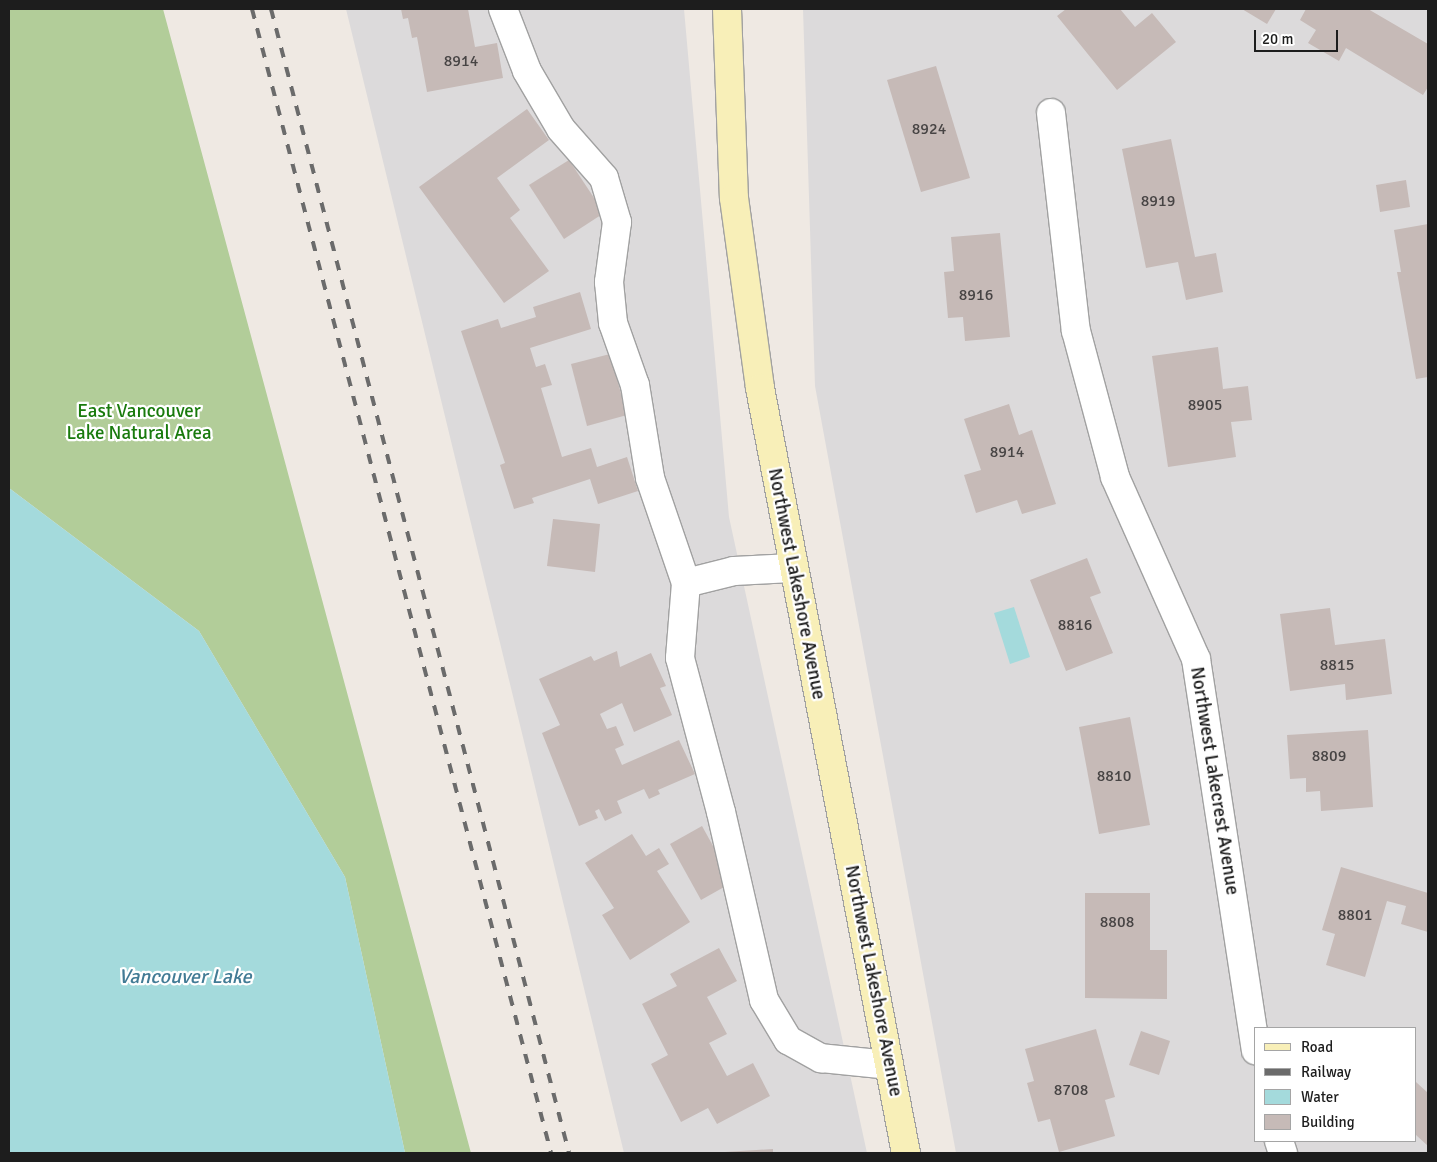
<!DOCTYPE html>
<html>
<head>
<meta charset="utf-8">
<style>
	body { margin:0 }
	#map { position:relative; width:1437px; height:1162px; overflow:hidden; background:#efe9e3; font-family:Signika,sans-serif }
	div>[style] { position:absolute }
	[style*='--x'] { left:calc(var(--x)*1px); top:calc(var(--y)*1px); width:calc(var(--w)*1px); rotate:calc(var(--a)*1deg) }
	.residential>* { inset:0; background:#dcdadb }
	.forest>* { inset:0; background:#b2cd99 }
	.water>* { inset:0; background:#a4dadc }
	.building>* { inset:0; background:#c6bab7 }
	.roads { filter:drop-shadow(1px 0 #a1a1a1) drop-shadow(-1px 0 #a1a1a1) drop-shadow(0 1px #a1a1a1) drop-shadow(0 -1px #a1a1a1) }
	.minor>* { height:28px; margin:-14px; padding:0 14px; transform-origin:14px; border-radius:14px; background:#fff }
	.secondary>* { height:28px; margin:-14px; padding:0 14px; transform-origin:14px; border-radius:14px; background:#f8efb8 }
	.rail>* { height:4px; margin-top:-2px; transform-origin:0; background:repeating-linear-gradient(90deg,#6b6b6b 0 10px,transparent 0 20px) }
	span { translate:-50% -50%; white-space:nowrap; text-align:center; line-height:1.15; -webkit-text-stroke:4.5px #fff; paint-order:stroke }
	.number-label { font-size:16px; color:#474444 }
	.number-label span { -webkit-text-stroke-width:0 }
	.park-label { font-size:19px; color:#197a0d }
	.street-label { font-size:19px; color:#1d1d1d }
	.water-label { font-size:20px; color:#427b95; font-style:italic }
	.frame { position:absolute; inset:0; border:10px solid #1d1d1d; pointer-events:none }
	.legend { position:absolute; left:1254px; top:1027px; width:162px; height:115px; box-sizing:border-box; background:#fff; border:1px solid #a5a5a5; margin:0; padding:6px 9px; list-style:none; font-size:15px; color:#1d1d1d }
	.legend li { display:flex; align-items:center; gap:10px; height:25px }
	.legend b { width:25px; border:1px solid #a5a5a5 }
	.scale { position:absolute; left:1254px; top:30px; width:84px; height:22px; box-sizing:border-box; border:2px solid #1d1d1d; border-top:0; padding-left:6px; font-size:15px; line-height:18px; white-space:nowrap; color:#1d1d1d; -webkit-text-stroke:4px #fff; paint-order:stroke }
</style>
</head>
<body>
<div id="map">
	<div class="residential">
		<i style="clip-path:polygon(346px 9px,684px 9px,729px 517px,867px 1153px,624px 1153px)"></i>
		<i style="clip-path:polygon(evenodd,803px 9px,1428px 9px,1428px 1153px,956px 1153px,815px 386px,803px 9px,1256px 1028px,1416px 1028px,1416px 1141px,1256px 1141px,1256px 1028px)"></i>
	</div>
	<div class="forest">
		<i style="clip-path:polygon(9px 9px,163px 9px,471px 1153px,405px 1153px,345px 877px,199px 631px,9px 488px)"></i>
	</div>
	<div class="water">
		<i style="clip-path:polygon(9px 488px,199px 631px,345px 877px,405px 1153px,9px 1153px)"></i>
		<i style="clip-path:polygon(1014px 607px,1030px 657px,1010px 664px,994px 613px)"></i>
	</div>
	<div class="building">
		<i style="clip-path:polygon(401px 9px,468px 9px,475px 47px,497px 43px,503px 78px,427px 92px,417px 37px,412px 38px,408px 18px,403px 19px)"></i>
		<i style="clip-path:polygon(1066px 9px,1120px 9px,1135px 27px,1152px 13px,1176px 42px,1117px 90px,1057px 16px)"></i>
		<i style="clip-path:polygon(1242px 9px,1276px 9px,1267px 24px)"></i>
		<i style="clip-path:polygon(1306px 9px,1368px 9px,1428px 44px,1428px 87px,1423px 95px,1346px 48px,1339px 61px,1308px 43px,1316px 30px,1300px 20px)"></i>
		<i style="clip-path:polygon(936px 66px,970px 178px,921px 192px,887px 80px)"></i>
		<i style="clip-path:polygon(527px 109px,549px 140px,497px 178px,520px 210px,510px 218px,549px 271px,504px 303px,419px 187px)"></i>
		<i style="clip-path:polygon(1171px 139px,1195px 257px,1216px 253px,1223px 292px,1186px 300px,1178px 262px,1146px 268px,1122px 149px)"></i>
		<i style="clip-path:polygon(569px 160px,604px 213px,564px 239px,529px 185px)"></i>
		<i style="clip-path:polygon(1406px 180px,1410px 207px,1380px 212px,1376px 185px)"></i>
		<i style="clip-path:polygon(1428px 224px,1428px 377px,1416px 379px,1397px 272px,1401px 272px,1394px 230px)"></i>
		<i style="clip-path:polygon(1000px 233px,1010px 337px,965px 341px,963px 317px,948px 318px,944px 272px,954px 271px,951px 237px)"></i>
		<i style="clip-path:polygon(580px 292px,591px 329px,530px 348px,536px 367px,545px 364px,552px 385px,541px 388px,562px 457px,591px 448px,597px 467px,627px 457px,638px 491px,598px 504px,590px 479px,532px 498px,534px 503px,514px 509px,500px 465px,505px 463px,461px 331px,498px 319px,501px 328px,536px 317px,533px 307px)"></i>
		<i style="clip-path:polygon(1218px 347px,1223px 389px,1248px 386px,1252px 420px,1231px 422px,1236px 457px,1168px 467px,1152px 356px)"></i>
		<i style="clip-path:polygon(610px 354px,627px 415px,587px 426px,571px 364px)"></i>
		<i style="clip-path:polygon(1009px 404px,1019px 435px,1032px 430px,1056px 504px,1022px 514px,1017px 500px,976px 513px,964px 475px,981px 470px,964px 419px)"></i>
		<i style="clip-path:polygon(553px 519px,600px 524px,595px 572px,547px 566px)"></i>
		<i style="clip-path:polygon(1087px 558px,1101px 593px,1090px 597px,1113px 653px,1066px 671px,1030px 580px)"></i>
		<i style="clip-path:polygon(1330px 608px,1335px 645px,1385px 639px,1392px 694px,1346px 700px,1345px 684px,1290px 691px,1280px 614px)"></i>
		<i style="clip-path:polygon(617px 651px,620px 667px,651px 653px,666px 686px,660px 688px,672px 715px,634px 732px,622px 703px,600px 714px,607px 729px,616px 726px,624px 745px,615px 749px,622px 765px,679px 740px,695px 774px,658px 790px,660px 794px,649px 799px,644px 789px,617px 801px,622px 813px,605px 821px,599px 809px,595px 811px,598px 818px,579px 826px,542px 733px,560px 725px,539px 679px,591px 656px,594px 661px)"></i>
		<i style="clip-path:polygon(1130px 717px,1150px 825px,1099px 834px,1079px 727px)"></i>
		<i style="clip-path:polygon(1368px 730px,1373px 807px,1321px 811px,1320px 791px,1306px 792px,1306px 778px,1290px 779px,1287px 735px)"></i>
		<i style="clip-path:polygon(702px 826px,733px 882px,701px 900px,670px 844px)"></i>
		<i style="clip-path:polygon(632px 834px,646px 856px,659px 848px,669px 864px,657px 871px,690px 922px,630px 960px,602px 915px,614px 908px,585px 863px)"></i>
		<i style="clip-path:polygon(1341px 867px,1428px 893px,1428px 932px,1401px 924px,1406px 906px,1387px 901px,1365px 977px,1326px 965px,1335px 934px,1322px 930px)"></i>
		<i style="clip-path:polygon(1085px 893px,1150px 893px,1150px 950px,1167px 950px,1167px 999px,1085px 998px)"></i>
		<i style="clip-path:polygon(719px 948px,737px 981px,707px 997px,727px 1034px,709px 1043px,727px 1076px,753px 1063px,770px 1096px,717px 1124px,708px 1108px,681px 1122px,651px 1064px,668px 1055px,642px 1004px,677px 986px,670px 974px)"></i>
		<i style="clip-path:polygon(1096px 1029px,1115px 1097px,1105px 1100px,1115px 1136px,1059px 1152px,1050px 1119px,1038px 1122px,1027px 1083px,1034px 1081px,1025px 1049px)"></i>
		<i style="clip-path:polygon(1141px 1031px,1170px 1041px,1159px 1075px,1129px 1065px)"></i>
		<i style="clip-path:polygon(1416px 1082px,1428px 1093px,1428px 1146px,1416px 1135px)"></i>
		<i style="clip-path:polygon(773px 1149px,773px 1153px,725px 1153px,725px 1152px)"></i>
	</div>
	<div class="roads">
		<div class="minor">
			<i style="--x:503;--y:9;--w:66;--a:68.8"></i>
			<i style="--x:527;--y:71;--w:67;--a:59.6"></i>
			<i style="--x:561;--y:129;--w:65;--a:48.7"></i>
			<i style="--x:604;--y:178;--w:46;--a:73.5"></i>
			<i style="--x:617;--y:222;--w:61;--a:97.6"></i>
			<i style="--x:609;--y:282;--w:41;--a:84.4"></i>
			<i style="--x:613;--y:323;--w:66;--a:70.5"></i>
			<i style="--x:635;--y:385;--w:94;--a:80.8"></i>
			<i style="--x:650;--y:478;--w:111;--a:71.1"></i>
			<i style="--x:686;--y:583;--w:75;--a:94.6"></i>
			<i style="--x:680;--y:658;--w:159;--a:75.1"></i>
			<i style="--x:721;--y:812;--w:193;--a:77.1"></i>
			<i style="--x:764;--y:1000;--w:47;--a:59"></i>
			<i style="--x:788;--y:1040;--w:38;--a:29"></i>
			<i style="--x:821;--y:1058;--w:68;--a:5.9"></i>
			<i style="--x:1051;--y:113;--w:219;--a:83.5"></i>
			<i style="--x:1076;--y:331;--w:151;--a:75"></i>
			<i style="--x:1115;--y:477;--w:199;--a:66"></i>
			<i style="--x:1196;--y:659;--w:396;--a:81.3"></i>
			<i style="--x:686;--y:583;--w:49;--a:-14"></i>
			<i style="--x:734;--y:571;--w:58;--a:-3"></i>
			<i style="--x:1279;--y:1141;--w:13;--a:72"></i>
		</div>
		<div class="secondary">
			<i style="--x:727;--y:9;--w:189;--a:87.9"></i>
			<i style="--x:734;--y:198;--w:192;--a:82.2"></i>
			<i style="--x:760;--y:388;--w:779;--a:79.2"></i>
		</div>
	</div>
	<div class="rail">
		<i style="--x:252;--y:9;--w:1182;--a:75.35"></i>
		<i style="--x:271;--y:9;--w:1182;--a:75.4"></i>
	</div>
	<div class="number-label">
		<span style="left:461px;top:61px">8914</span>
		<span style="left:929px;top:129px">8924</span>
		<span style="left:1158px;top:201px">8919</span>
		<span style="left:976px;top:295px">8916</span>
		<span style="left:1205px;top:405px">8905</span>
		<span style="left:1007px;top:452px">8914</span>
		<span style="left:1075px;top:625px">8816</span>
		<span style="left:1337px;top:665px">8815</span>
		<span style="left:1329px;top:756px">8809</span>
		<span style="left:1114px;top:776px">8810</span>
		<span style="left:1355px;top:915px">8801</span>
		<span style="left:1117px;top:922px">8808</span>
		<span style="left:1071px;top:1090px">8708</span>
	</div>
	<div class="park-label">
		<span style="left:139px;top:423px">East Vancouver<br>Lake Natural Area</span>
	</div>
	<div class="street-label">
		<span style="left:796px;top:584px;rotate:79deg">Northwest Lakeshore Avenue</span>
		<span style="left:1214px;top:781px;rotate:81deg">Northwest Lakecrest Avenue</span>
		<span style="left:873px;top:981px;rotate:79deg">Northwest Lakeshore Avenue</span>
	</div>
	<div class="water-label">
		<span style="left:185px;top:976px">Vancouver Lake</span>
	</div>
	<div class="frame"></div>
	<ul class="legend">
	<li><b style="height:6px;background:#f8efb8"></b>Road</li>
	<li><b style="height:6px;background:#6b6b6b"></b>Railway</li>
	<li><b style="height:14px;background:#a4dadc"></b>Water</li>
	<li><b style="height:14px;background:#c6bab7"></b>Building</li>
	</ul>
	<div class="scale">20 m</div>
</div>
</body>
</html>
